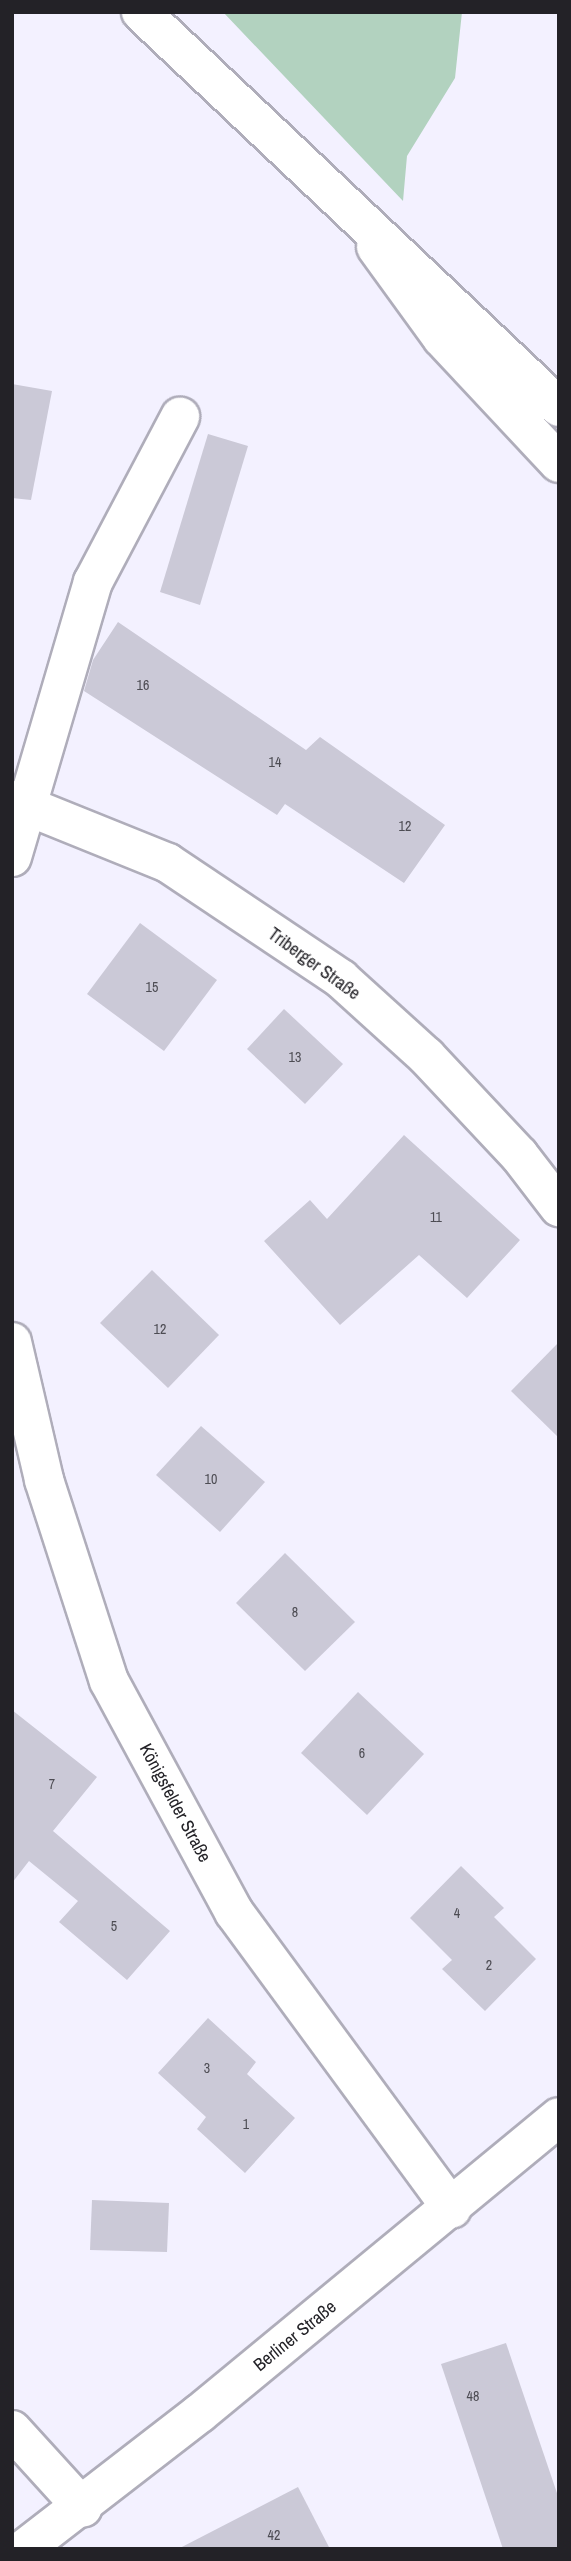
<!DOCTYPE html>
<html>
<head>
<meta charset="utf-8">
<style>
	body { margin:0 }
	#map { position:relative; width:571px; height:2561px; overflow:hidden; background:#f3f1ff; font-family:"Archivo Narrow",sans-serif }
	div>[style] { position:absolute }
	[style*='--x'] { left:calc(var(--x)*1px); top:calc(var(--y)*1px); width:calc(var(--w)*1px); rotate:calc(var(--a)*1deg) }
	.green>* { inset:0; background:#b2d2bf }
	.building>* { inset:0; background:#cbc9d7 }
	.roads { filter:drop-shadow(2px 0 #afadba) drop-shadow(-2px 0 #afadba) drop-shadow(0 2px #afadba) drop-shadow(0 -2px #afadba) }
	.minor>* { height:38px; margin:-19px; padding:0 19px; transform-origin:19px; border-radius:19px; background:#fff }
	.major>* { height:38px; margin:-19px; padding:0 19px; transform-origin:19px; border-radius:19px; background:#fff }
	span { translate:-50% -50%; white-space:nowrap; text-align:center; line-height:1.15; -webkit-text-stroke:5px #fff; paint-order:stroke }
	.number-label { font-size:14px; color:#4d4c53 }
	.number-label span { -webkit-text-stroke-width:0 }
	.street-label { font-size:18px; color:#232227 }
	.frame { position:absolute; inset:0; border:14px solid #232227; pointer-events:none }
</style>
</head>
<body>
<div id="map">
	<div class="green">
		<i style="clip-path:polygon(223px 12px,462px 12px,455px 78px,407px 156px,403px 201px)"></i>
	</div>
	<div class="building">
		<i style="clip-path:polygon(12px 384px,52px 391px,31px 500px,12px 498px)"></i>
		<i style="clip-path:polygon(208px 434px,248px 446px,200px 605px,160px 592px)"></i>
		<i style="clip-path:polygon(118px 622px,306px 750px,320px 737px,445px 825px,404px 883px,285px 804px,277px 815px,84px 691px,93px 660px)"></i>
		<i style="clip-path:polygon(140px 923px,217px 980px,164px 1051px,87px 994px)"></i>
		<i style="clip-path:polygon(284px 1009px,343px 1064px,305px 1104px,247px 1049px)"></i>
		<i style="clip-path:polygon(404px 1135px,520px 1240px,467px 1298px,419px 1255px,340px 1325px,264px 1241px,310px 1200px,327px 1219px)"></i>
		<i style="clip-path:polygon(152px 1270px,219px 1335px,168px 1388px,100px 1323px)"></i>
		<i style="clip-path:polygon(559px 1342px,559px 1438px,511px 1391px)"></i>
		<i style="clip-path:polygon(201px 1426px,265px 1482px,220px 1532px,156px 1475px)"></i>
		<i style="clip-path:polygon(285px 1553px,355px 1622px,305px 1671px,236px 1603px)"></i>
		<i style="clip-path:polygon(358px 1692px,424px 1754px,367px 1815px,301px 1753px)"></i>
		<i style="clip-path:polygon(12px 1710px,97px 1777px,53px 1831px,170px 1931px,127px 1980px,59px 1922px,78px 1901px,29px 1861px,12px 1883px)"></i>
		<i style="clip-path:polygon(461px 1866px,504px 1908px,494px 1917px,536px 1959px,485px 2011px,442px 1969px,452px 1960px,410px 1918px)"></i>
		<i style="clip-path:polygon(208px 2018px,256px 2062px,247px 2074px,295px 2118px,245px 2173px,197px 2129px,206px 2117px,158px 2073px)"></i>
		<i style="clip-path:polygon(92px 2200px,169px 2203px,167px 2252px,90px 2250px)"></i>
		<i style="clip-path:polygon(506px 2343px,559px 2499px,559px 2549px,503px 2549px,441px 2364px)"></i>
		<i style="clip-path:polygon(298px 2487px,330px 2549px,178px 2549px)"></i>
	</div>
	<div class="roads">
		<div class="minor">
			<i style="--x:376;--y:247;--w:112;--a:54"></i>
			<i style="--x:442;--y:338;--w:171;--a:46.9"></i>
			<i style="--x:12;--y:800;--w:168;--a:22"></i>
			<i style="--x:168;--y:863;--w:208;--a:33.8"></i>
			<i style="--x:341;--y:979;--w:115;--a:42.2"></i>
			<i style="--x:426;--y:1056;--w:136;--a:46.8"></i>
			<i style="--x:519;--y:1155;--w:66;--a:52.4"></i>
			<i style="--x:12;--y:857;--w:287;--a:-73.6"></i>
			<i style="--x:93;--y:582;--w:187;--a:-62.2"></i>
			<i style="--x:12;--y:1342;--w:142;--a:76.9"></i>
			<i style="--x:44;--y:1480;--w:211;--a:72.1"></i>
			<i style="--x:109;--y:1681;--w:263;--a:61.6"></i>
			<i style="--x:234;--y:1912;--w:368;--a:53.7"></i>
			<i style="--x:12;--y:2430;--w:105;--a:47.7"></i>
			<i style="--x:24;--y:2549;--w:222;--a:-37.7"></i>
			<i style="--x:200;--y:2413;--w:465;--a:-39.5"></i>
		</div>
		<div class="major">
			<i style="--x:141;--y:12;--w:575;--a:43.38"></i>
		</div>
	</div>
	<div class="number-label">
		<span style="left:143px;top:685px">16</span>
		<span style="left:275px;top:762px">14</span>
		<span style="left:405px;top:826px">12</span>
		<span style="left:152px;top:987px">15</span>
		<span style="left:295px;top:1057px">13</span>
		<span style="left:436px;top:1217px">11</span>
		<span style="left:160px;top:1329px">12</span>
		<span style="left:211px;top:1479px">10</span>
		<span style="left:295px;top:1612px">8</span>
		<span style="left:362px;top:1753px">6</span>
		<span style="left:52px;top:1784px">7</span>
		<span style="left:457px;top:1913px">4</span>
		<span style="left:114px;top:1926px">5</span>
		<span style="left:489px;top:1965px">2</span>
		<span style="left:207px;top:2068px">3</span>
		<span style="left:246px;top:2124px">1</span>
		<span style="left:473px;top:2396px">48</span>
		<span style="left:274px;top:2535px">42</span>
	</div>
	<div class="street-label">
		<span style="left:314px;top:964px;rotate:36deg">Triberger Straße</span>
		<span style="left:175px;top:1803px;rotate:62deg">Königsfelder Straße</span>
		<span style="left:295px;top:2336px;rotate:-39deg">Berliner Straße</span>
	</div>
	<div class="frame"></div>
</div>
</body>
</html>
